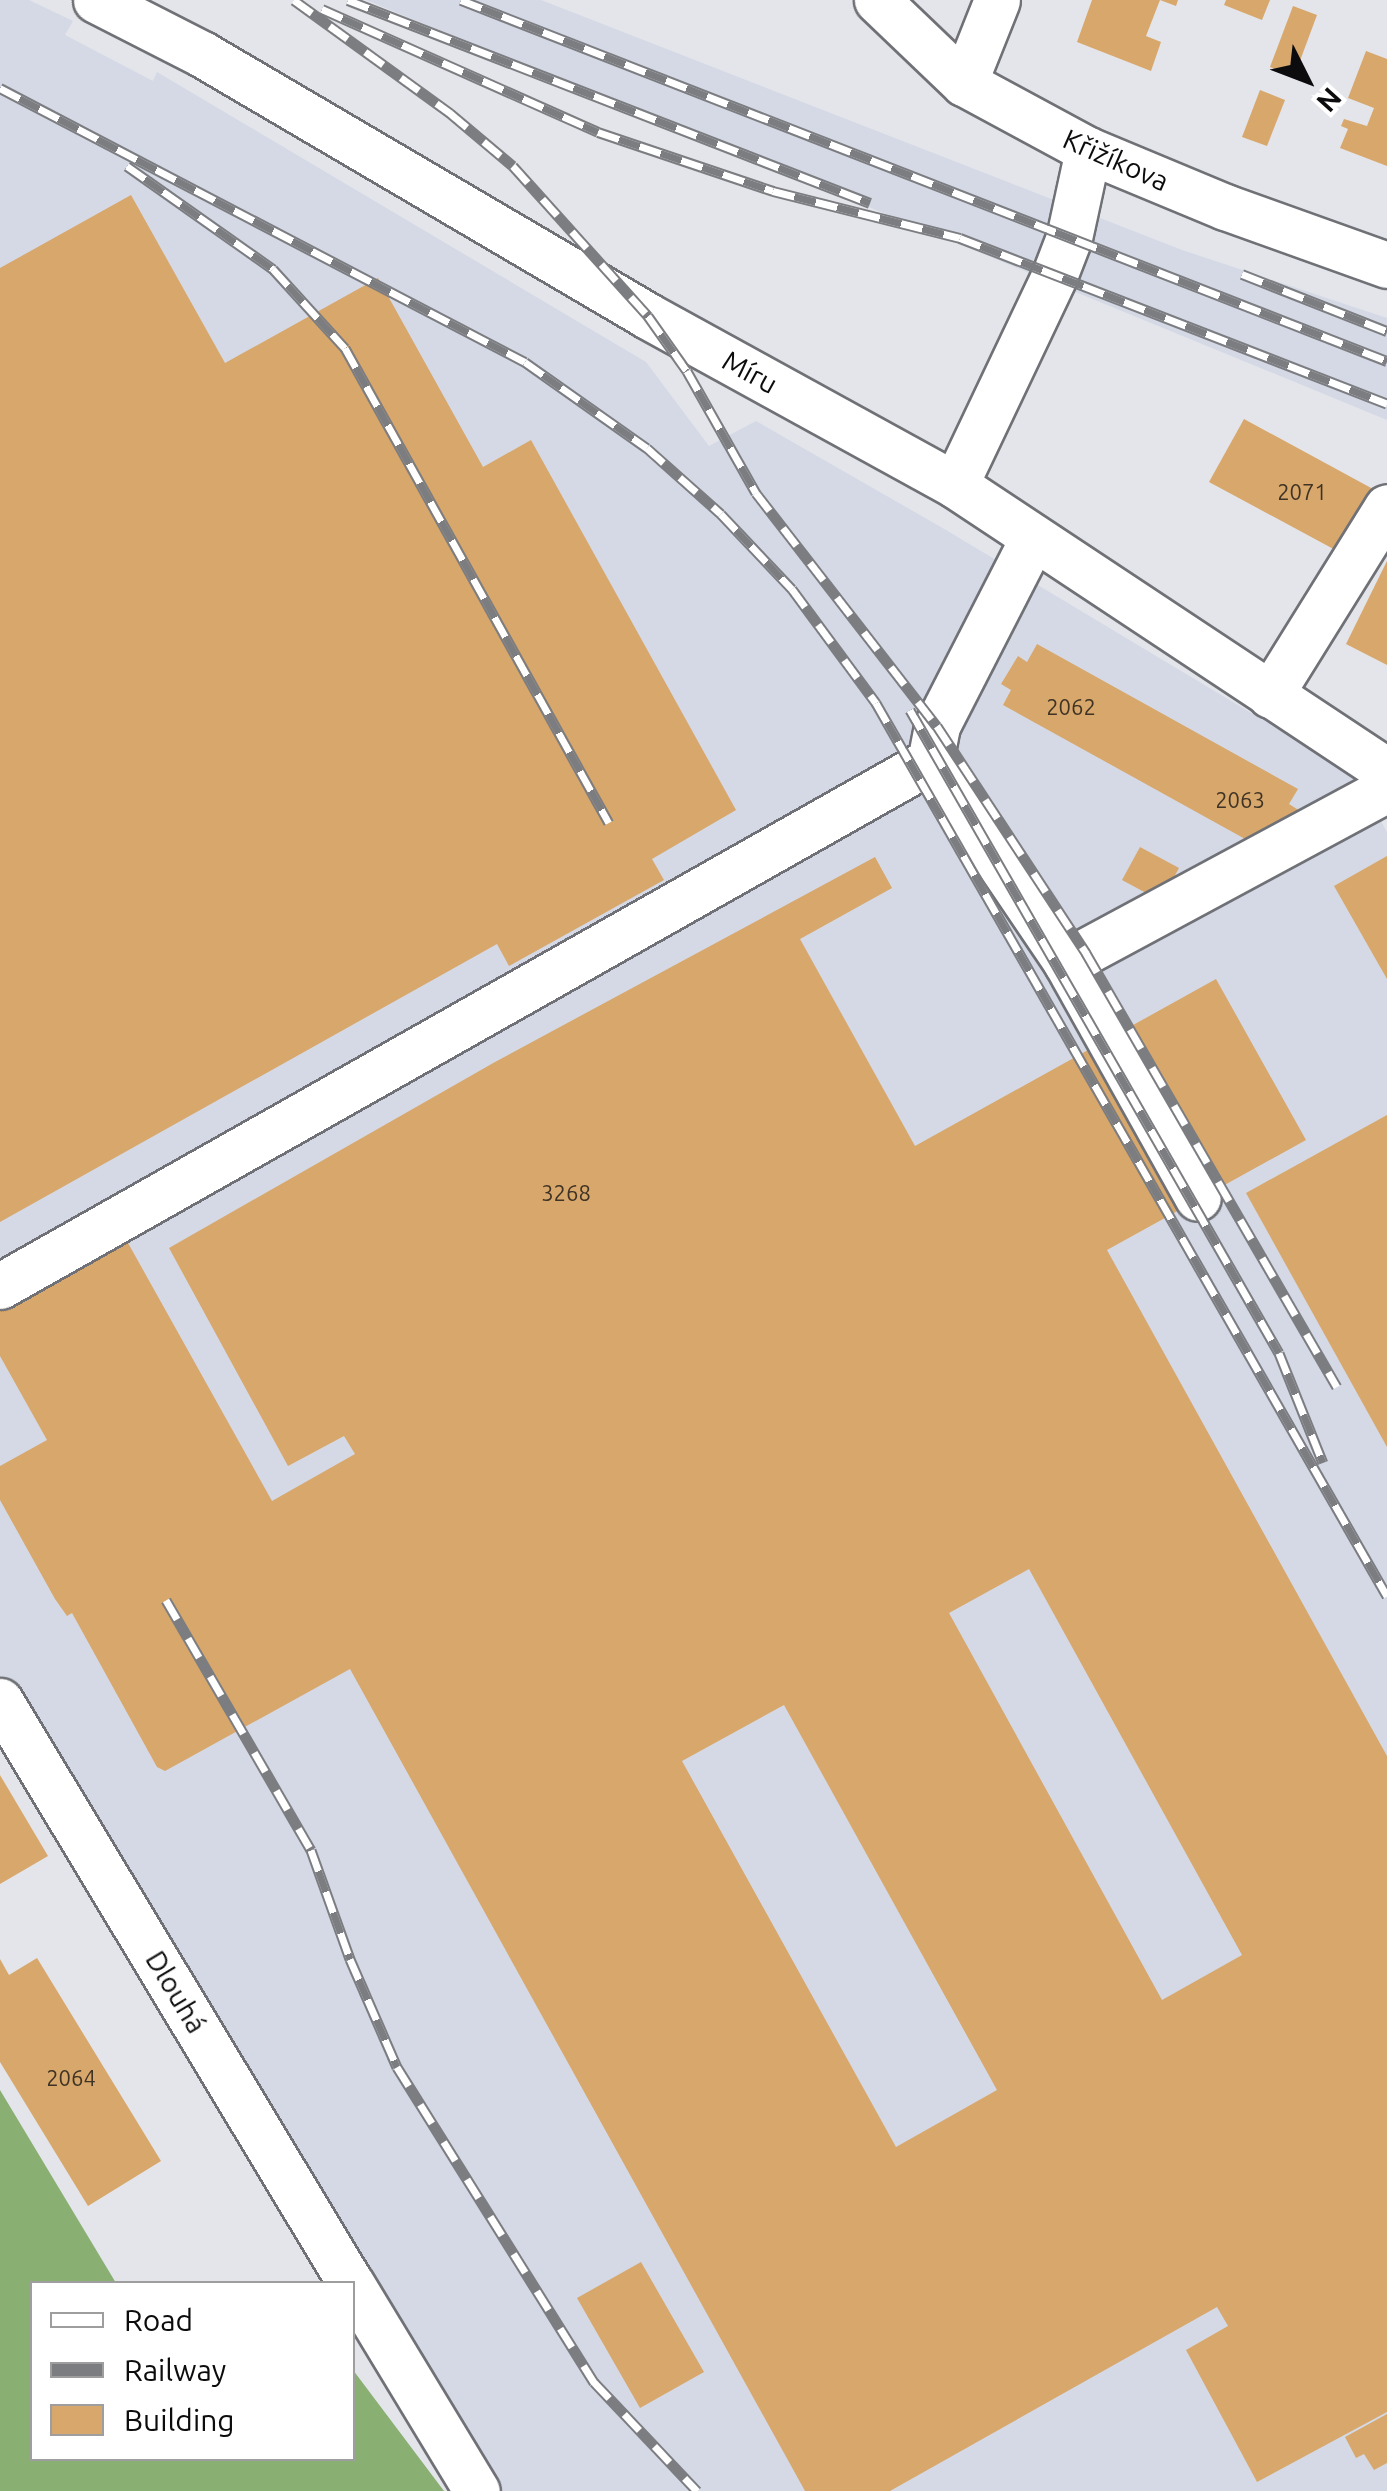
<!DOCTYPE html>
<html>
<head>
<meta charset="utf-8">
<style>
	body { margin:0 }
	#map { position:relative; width:1387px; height:2491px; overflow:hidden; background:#e3e5ea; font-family:Ubuntu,sans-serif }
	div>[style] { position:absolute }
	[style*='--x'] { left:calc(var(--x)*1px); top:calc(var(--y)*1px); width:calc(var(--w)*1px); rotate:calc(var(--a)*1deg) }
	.built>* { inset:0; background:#d4d9e5 }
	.forest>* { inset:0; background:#89b072 }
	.building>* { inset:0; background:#d8a76b }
	.roads { filter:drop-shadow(2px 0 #6f7176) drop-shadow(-2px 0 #6f7176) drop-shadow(0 2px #6f7176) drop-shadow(0 -2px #6f7176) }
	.minor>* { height:45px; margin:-22.5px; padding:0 22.5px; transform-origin:22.5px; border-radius:22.5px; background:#fff }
	.rail>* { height:11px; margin-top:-5.5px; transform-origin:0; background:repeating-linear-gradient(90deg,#fff 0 22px,#7c7d81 0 44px); box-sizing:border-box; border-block:2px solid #7c7d81 }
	span { translate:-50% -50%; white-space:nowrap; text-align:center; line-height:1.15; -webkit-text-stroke:8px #fff; paint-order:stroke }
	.number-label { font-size:22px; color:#3f3325 }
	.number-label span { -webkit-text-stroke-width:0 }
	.street-label { font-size:28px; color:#0c0c0e }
	.legend { position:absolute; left:30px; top:2281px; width:325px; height:180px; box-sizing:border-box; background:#fff; border:2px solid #9e9e9f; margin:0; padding:12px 18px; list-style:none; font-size:30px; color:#0c0c0e }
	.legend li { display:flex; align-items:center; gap:20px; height:50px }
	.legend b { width:50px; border:2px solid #9e9e9f }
	.north { position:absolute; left:1257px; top:30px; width:100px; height:100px; -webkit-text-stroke:8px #fff; paint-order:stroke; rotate:132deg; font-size:28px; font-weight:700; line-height:40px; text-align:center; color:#0c0c0e }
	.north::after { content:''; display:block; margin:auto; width:35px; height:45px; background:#0c0c0e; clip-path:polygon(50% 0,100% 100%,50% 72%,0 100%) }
</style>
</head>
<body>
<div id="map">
	<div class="built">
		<i style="clip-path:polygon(0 0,29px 0,73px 21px,65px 35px,153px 81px,157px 72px,646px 362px,709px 446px,756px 421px,946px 530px,1326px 758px,1361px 785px,1387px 832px,1387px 2491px,477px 2491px,0 1701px)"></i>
		<i style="clip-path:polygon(366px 0,541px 0,1182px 250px,1387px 318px,1387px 420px)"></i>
	</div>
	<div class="forest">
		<i style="clip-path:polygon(0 2090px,116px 2283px,32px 2284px,32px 2458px,352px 2458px,353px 2370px,444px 2491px,0 2491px)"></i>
	</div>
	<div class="building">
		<i style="clip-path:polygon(1092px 0,1178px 0,1176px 6px,1160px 0,1146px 36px,1161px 42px,1151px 71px,1077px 42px)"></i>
		<i style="clip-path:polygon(1226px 0,1270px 0,1262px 20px,1224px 5px)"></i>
		<i style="clip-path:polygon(1293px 6px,1317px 15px,1294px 77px,1270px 67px)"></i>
		<i style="clip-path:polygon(1366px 51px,1387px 59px,1387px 166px,1340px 148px,1348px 129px,1341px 126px,1344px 119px,1367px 126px,1374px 108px,1348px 98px)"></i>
		<i style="clip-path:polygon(1260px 90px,1285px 100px,1267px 146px,1242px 137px)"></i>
		<i style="clip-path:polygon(131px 195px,225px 363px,378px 278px,483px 467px,531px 440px,736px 810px,652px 859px,664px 880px,509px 966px,497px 944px,0 1222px,0 268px)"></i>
		<i style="clip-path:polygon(1244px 419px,1373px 489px,1339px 552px,1209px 482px)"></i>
		<i style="clip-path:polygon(1387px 561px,1387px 665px,1346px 644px)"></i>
		<i style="clip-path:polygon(1037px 644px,1298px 789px,1289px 804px,1300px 811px,1265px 850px,1003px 705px,1011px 690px,1001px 684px,1018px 656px,1027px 662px)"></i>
		<i style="clip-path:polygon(1140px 847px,1179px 868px,1161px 901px,1122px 880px)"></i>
		<i style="clip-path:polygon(1387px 856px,1387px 979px,1334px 886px)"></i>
		<i style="clip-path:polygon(evenodd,875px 857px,892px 888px,800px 939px,915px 1146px,1216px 979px,1306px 1140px,1107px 1250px,1387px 1756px,1387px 2412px,1257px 2482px,1186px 2350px,1228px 2326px,1217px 2307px,890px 2491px,805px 2491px,350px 1669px,165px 1771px,157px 1767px,72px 1613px,67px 1616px,55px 1599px,0 1500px,0 1466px,47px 1440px,0 1356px,0 1303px,123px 1234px,272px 1501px,355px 1454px,344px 1436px,288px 1466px,169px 1248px,495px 1062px,875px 857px,1029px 1569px,1242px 1955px,1162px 2000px,949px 1613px,1029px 1569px,875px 857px,784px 1705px,997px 2090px,896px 2147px,682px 1761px,784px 1705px)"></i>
		<i style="clip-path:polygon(1387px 1115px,1387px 1447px,1246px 1193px)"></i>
		<i style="clip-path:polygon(0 1775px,48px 1856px,0 1884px)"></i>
		<i style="clip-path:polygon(37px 1958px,161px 2161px,88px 2206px,0 2062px,0 1959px,9px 1975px)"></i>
		<i style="clip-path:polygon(641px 2262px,704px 2372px,640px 2408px,577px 2298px)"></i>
		<i style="clip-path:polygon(1387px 2414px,1387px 2463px,1374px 2470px,1364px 2454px,1356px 2458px,1345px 2437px)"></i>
	</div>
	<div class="roads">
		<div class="minor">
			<i style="--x:96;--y:0;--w:119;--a:27"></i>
			<i style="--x:202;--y:54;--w:517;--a:30.43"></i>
			<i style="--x:648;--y:316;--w:350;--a:28.8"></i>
			<i style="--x:955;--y:485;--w:518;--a:33.51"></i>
			<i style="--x:877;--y:0;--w:120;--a:43.7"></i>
			<i style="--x:964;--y:83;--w:141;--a:28.4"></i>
			<i style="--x:1088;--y:150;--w:148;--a:22.6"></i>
			<i style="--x:1225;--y:207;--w:172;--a:19.7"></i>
			<i style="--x:964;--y:83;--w:89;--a:-68.3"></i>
			<i style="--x:955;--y:485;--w:233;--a:-64.6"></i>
			<i style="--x:1055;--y:274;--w:39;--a:-69"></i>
			<i style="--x:1069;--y:238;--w:90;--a:-77.8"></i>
			<i style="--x:1033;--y:538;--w:211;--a:117.1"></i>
			<i style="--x:937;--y:726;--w:36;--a:101"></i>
			<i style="--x:930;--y:761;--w:243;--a:55.9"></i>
			<i style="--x:1066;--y:962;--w:270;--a:60.8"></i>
			<i style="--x:1270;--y:695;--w:221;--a:-58.1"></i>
			<i style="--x:1066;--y:962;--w:365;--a:-28.3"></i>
			<i style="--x:0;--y:1286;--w:1068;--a:-29.45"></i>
			<i style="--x:0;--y:1701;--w:681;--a:58.95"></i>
			<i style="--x:352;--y:2285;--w:241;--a:58.8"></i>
		</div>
	</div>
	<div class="rail">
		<i style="--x:294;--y:0;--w:193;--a:35.9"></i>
		<i style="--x:450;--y:113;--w:82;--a:40.1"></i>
		<i style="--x:513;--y:166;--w:202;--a:48"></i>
		<i style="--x:648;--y:316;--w:67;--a:54.7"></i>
		<i style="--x:687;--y:371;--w:140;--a:60.5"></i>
		<i style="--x:756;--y:493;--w:295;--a:52.2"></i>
		<i style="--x:937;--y:726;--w:272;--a:56.7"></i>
		<i style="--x:1086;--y:953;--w:501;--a:59.96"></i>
		<i style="--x:348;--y:0;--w:560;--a:21.25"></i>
		<i style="--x:461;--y:0;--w:994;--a:21.3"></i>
		<i style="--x:322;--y:9;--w:302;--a:24"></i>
		<i style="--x:598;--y:132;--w:185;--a:18.6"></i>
		<i style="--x:773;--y:191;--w:193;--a:14.1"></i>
		<i style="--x:960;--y:238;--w:458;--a:21.2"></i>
		<i style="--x:0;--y:88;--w:592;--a:27.56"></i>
		<i style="--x:525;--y:362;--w:149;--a:35.2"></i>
		<i style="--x:647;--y:448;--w:99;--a:41.7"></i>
		<i style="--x:721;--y:514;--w:103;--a:46.6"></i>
		<i style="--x:792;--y:589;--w:142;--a:53.6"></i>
		<i style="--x:876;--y:703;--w:1029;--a:60.22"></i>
		<i style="--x:127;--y:166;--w:179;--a:35.2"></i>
		<i style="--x:273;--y:269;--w:107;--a:47.7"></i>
		<i style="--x:345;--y:348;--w:543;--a:60.94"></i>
		<i style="--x:1242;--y:274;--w:156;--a:21.5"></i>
		<i style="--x:910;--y:710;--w:741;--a:60.15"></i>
		<i style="--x:1279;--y:1353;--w:118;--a:68.2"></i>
		<i style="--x:166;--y:1600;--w:289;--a:59.9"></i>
		<i style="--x:311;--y:1850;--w:116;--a:70.3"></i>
		<i style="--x:350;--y:1959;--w:118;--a:66.5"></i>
		<i style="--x:397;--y:2067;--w:372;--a:58"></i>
		<i style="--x:594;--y:2382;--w:150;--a:46.6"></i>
	</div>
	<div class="number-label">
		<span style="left:1302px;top:492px">2071</span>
		<span style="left:1071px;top:707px">2062</span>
		<span style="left:1240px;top:800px">2063</span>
		<span style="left:566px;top:1193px">3268</span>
		<span style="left:71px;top:2078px">2064</span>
	</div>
	<div class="street-label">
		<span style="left:1116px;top:160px;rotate:24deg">Křižíkova</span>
		<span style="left:750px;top:372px;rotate:29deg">Míru</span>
		<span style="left:176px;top:1992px;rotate:59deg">Dlouhá</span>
	</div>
	<ul class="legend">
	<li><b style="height:12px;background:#fff"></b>Road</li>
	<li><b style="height:12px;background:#7c7d81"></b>Railway</li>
	<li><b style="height:28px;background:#d8a76b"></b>Building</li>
	</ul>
	<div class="north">N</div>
</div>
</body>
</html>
